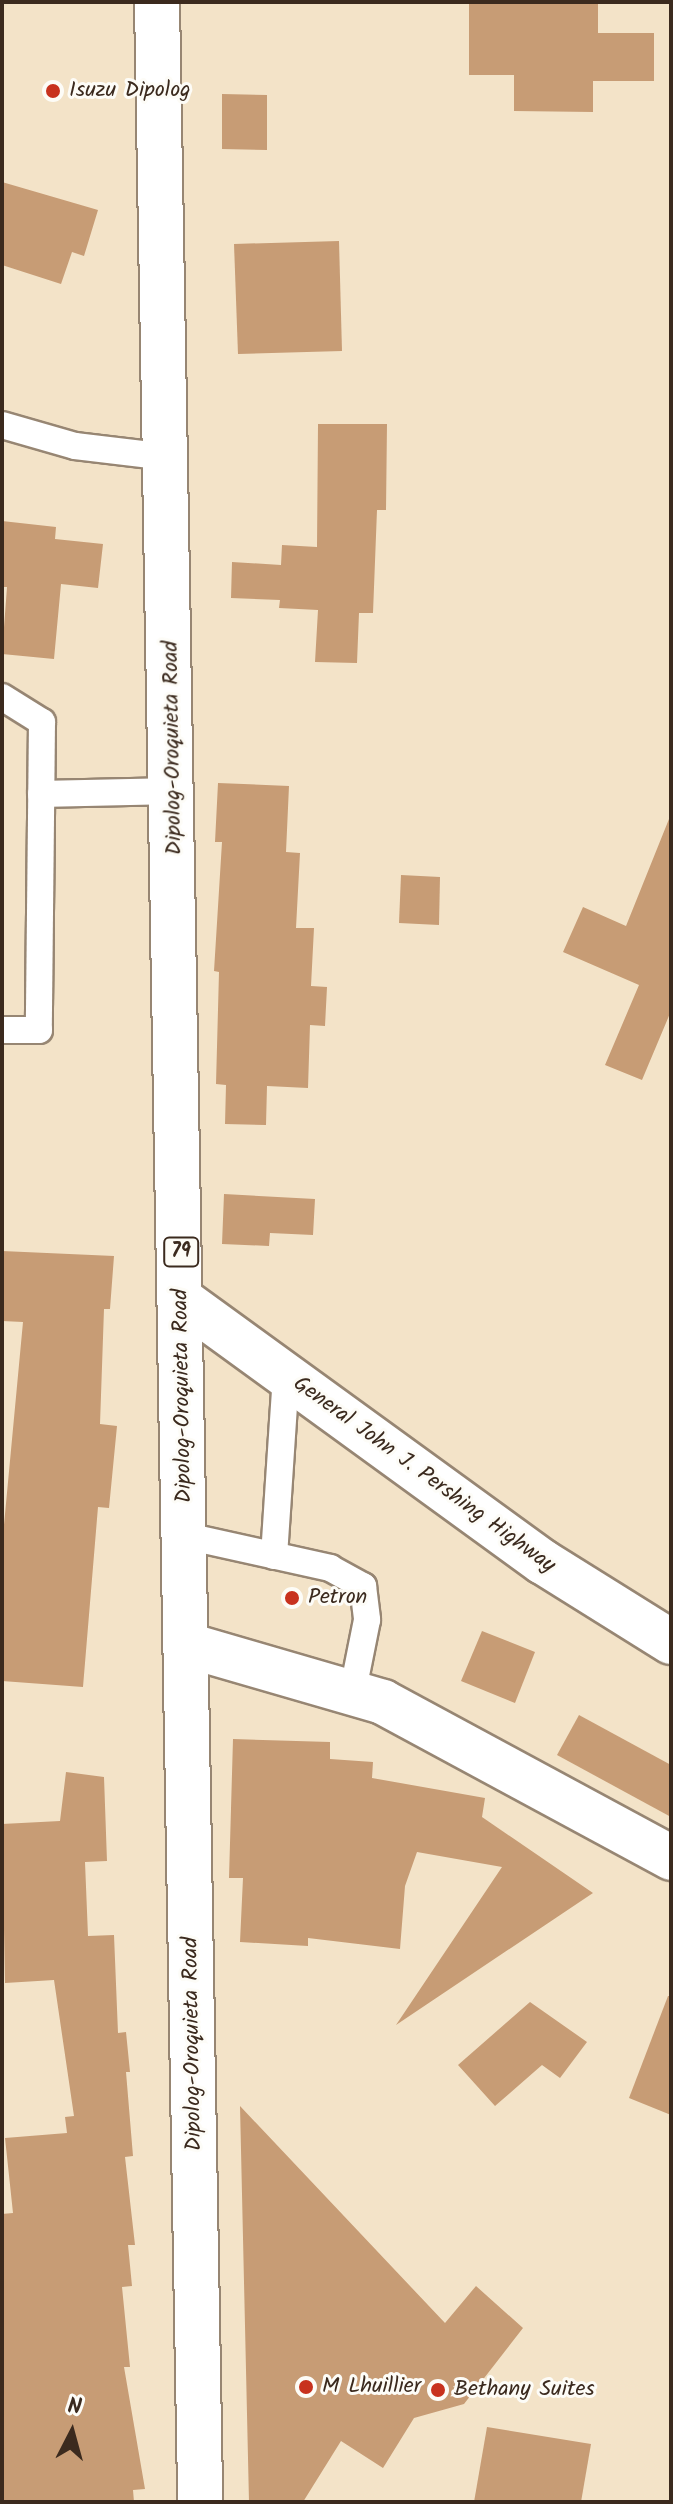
<!DOCTYPE html>
<html>
<head>
<meta charset="utf-8">
<style>
	body { margin:0 }
	#map { position:relative; width:673px; height:2504px; overflow:hidden; background:#f3e3c8; font-family:Kalam,sans-serif }
	div>[style] { position:absolute }
	[style*='--x'] { left:calc(var(--x)*1px); top:calc(var(--y)*1px); width:calc(var(--w)*1px); rotate:calc(var(--a)*1deg) }
	.building>* { inset:0; background:#c79c75 }
	.roads { filter:drop-shadow(2px 0 #978673) drop-shadow(-2px 0 #978673) drop-shadow(0 2px #978673) drop-shadow(0 -2px #978673) }
	.service>* { height:26px; margin:-13px; padding:0 13px; transform-origin:13px; border-radius:13px; background:#fff }
	.minor>* { height:44px; margin:-22px; padding:0 22px; transform-origin:22px; border-radius:22px; background:#fff }
	.secondary>* { height:44px; margin:-22px; padding:0 22px; transform-origin:22px; border-radius:22px; background:#fff }
	.trunk>* { height:44px; margin:-22px; padding:0 22px; transform-origin:22px; border-radius:22px; background:#fff }
	.dots>* { width:22px; height:22px; translate:-50% -50%; box-sizing:border-box; border:4px solid #fdfcf7; border-radius:50% }
	span { translate:-50% -50%; white-space:nowrap; text-align:center; line-height:1.15; -webkit-text-stroke:6px #fdfcf7; paint-order:stroke }
	.shield-label span { padding:2px 6px; background:#fdfcf7; border:2px solid; border-radius:6px; -webkit-text-stroke-width:0 }
	.shield-label { font-size:20px; color:#3b2a1e; font-weight:700 }
	.poi-label { font-size:22px; color:#3b2a1e }
	.left { translate:0 -50%; text-align:left }
	.street-label { font-size:22px; color:#3b2a1e }
	.frame { position:absolute; inset:0; border:4px solid #3b2a1e; pointer-events:none }
	.north { position:absolute; left:32px; top:2392px; width:80px; height:80px; -webkit-text-stroke:6px #fdfcf7; paint-order:stroke; rotate:6deg; font-size:22px; font-weight:700; line-height:32px; text-align:center; color:#3b2a1e }
	.north::after { content:''; display:block; margin:auto; width:28px; height:36px; background:#3b2a1e; clip-path:polygon(50% 0,100% 100%,50% 72%,0 100%) }
</style>
</head>
<body>
<div id="map">
	<div class="building">
		<i style="clip-path:polygon(469px 2px,598px 2px,598px 33px,654px 33px,654px 81px,593px 81px,593px 112px,514px 111px,514px 75px,469px 75px)"></i>
		<i style="clip-path:polygon(222px 94px,267px 95px,267px 150px,222px 149px)"></i>
		<i style="clip-path:polygon(2px 182px,98px 210px,84px 256px,72px 252px,61px 284px,2px 265px)"></i>
		<i style="clip-path:polygon(339px 241px,342px 351px,238px 354px,234px 244px)"></i>
		<i style="clip-path:polygon(318px 424px,387px 424px,386px 510px,377px 510px,373px 613px,359px 613px,357px 663px,315px 662px,318px 610px,279px 608px,280px 600px,231px 598px,232px 562px,281px 565px,282px 545px,317px 547px)"></i>
		<i style="clip-path:polygon(2px 521px,56px 527px,55px 539px,103px 544px,98px 588px,61px 584px,54px 659px,2px 654px,7px 587px,2px 587px)"></i>
		<i style="clip-path:polygon(218px 783px,289px 786px,286px 852px,300px 853px,296px 928px,314px 928px,311px 986px,327px 987px,325px 1026px,310px 1025px,308px 1088px,267px 1086px,266px 1125px,225px 1124px,226px 1085px,216px 1084px,219px 972px,214px 971px,222px 842px,215px 842px)"></i>
		<i style="clip-path:polygon(669px 819px,671px 1011px,642px 1080px,605px 1065px,639px 985px,563px 952px,583px 907px,626px 926px)"></i>
		<i style="clip-path:polygon(401px 875px,440px 877px,439px 925px,399px 923px)"></i>
		<i style="clip-path:polygon(224px 1194px,315px 1199px,313px 1235px,270px 1233px,269px 1246px,222px 1244px)"></i>
		<i style="clip-path:polygon(2px 1251px,114px 1256px,110px 1309px,104px 1309px,100px 1424px,117px 1426px,109px 1508px,98px 1507px,83px 1687px,2px 1681px,2px 1546px,23px 1322px,2px 1321px)"></i>
		<i style="clip-path:polygon(482px 1631px,535px 1652px,515px 1703px,461px 1681px)"></i>
		<i style="clip-path:polygon(579px 1715px,671px 1765px,671px 1817px,557px 1755px)"></i>
		<i style="clip-path:polygon(233px 1739px,330px 1742px,330px 1759px,373px 1762px,372px 1778px,485px 1798px,482px 1817px,593px 1893px,396px 2025px,502px 1867px,417px 1852px,405px 1886px,400px 1949px,308px 1938px,308px 1946px,240px 1942px,243px 1878px,229px 1878px)"></i>
		<i style="clip-path:polygon(66px 1772px,104px 1777px,107px 1861px,85px 1862px,88px 1936px,114px 1935px,118px 2033px,126px 2032px,130px 2072px,126px 2072px,133px 2156px,125px 2157px,135px 2245px,128px 2245px,132px 2286px,122px 2287px,130px 2367px,124px 2367px,145px 2489px,133px 2490px,134px 2502px,2px 2502px,2px 2214px,13px 2213px,5px 2138px,67px 2133px,65px 2117px,74px 2116px,54px 1980px,5px 1983px,2px 1824px,60px 1821px)"></i>
		<i style="clip-path:polygon(668px 1996px,671px 1996px,671px 2115px,629px 2098px)"></i>
		<i style="clip-path:polygon(530px 2002px,587px 2042px,560px 2078px,542px 2065px,495px 2106px,458px 2065px)"></i>
		<i style="clip-path:polygon(240px 2106px,445px 2323px,476px 2286px,523px 2328px,464px 2404px,414px 2418px,383px 2468px,341px 2441px,303px 2502px,249px 2502px)"></i>
		<i style="clip-path:polygon(487px 2427px,591px 2444px,581px 2502px,474px 2502px)"></i>
	</div>
	<div class="roads">
		<div class="service">
			<i style="--x:2;--y:425;--w:76;--a:16"></i>
			<i style="--x:75;--y:446;--w:93;--a:6.8"></i>
			<i style="--x:2;--y:697;--w:47;--a:32"></i>
			<i style="--x:42;--y:722;--w:308;--a:90.6"></i>
			<i style="--x:39;--y:1030;--w:37;--a:180"></i>
			<i style="--x:41;--y:794;--w:133;--a:-1.3"></i>
			<i style="--x:186;--y:1536;--w:148;--a:12.5"></i>
			<i style="--x:330;--y:1568;--w:38;--a:29"></i>
			<i style="--x:363;--y:1586;--w:34;--a:83"></i>
			<i style="--x:367;--y:1620;--w:71;--a:101.3"></i>
			<i style="--x:274;--y:1556;--w:181;--a:-86.2"></i>
		</div>
		<div class="minor">
			<i style="--x:187;--y:1645;--w:204;--a:16.2"></i>
			<i style="--x:383;--y:1702;--w:328;--a:28.4"></i>
		</div>
		<div class="secondary">
			<i style="--x:182;--y:1300;--w:446;--a:36"></i>
			<i style="--x:543;--y:1562;--w:151;--a:32"></i>
		</div>
		<div class="trunk">
			<i style="--x:157;--y:2;--w:2500;--a:89.01"></i>
		</div>
	</div>
	<div class="dots">
		<i style="left:53px;top:91px;background:#c8321e"></i>
		<i style="left:292px;top:1598px;background:#c8321e"></i>
		<i style="left:306px;top:2387px;background:#c8321e"></i>
		<i style="left:438px;top:2390px;background:#c8321e"></i>
	</div>
	<div class="shield-label">
		<span style="left:181px;top:1252px">79</span>
	</div>
	<div class="poi-label">
		<span class="left" style="left:69px;top:91px">Isuzu Dipolog</span>
		<span class="left" style="left:308px;top:1598px">Petron</span>
		<span class="left" style="left:322px;top:2387px">M Lhuillier</span>
		<span class="left" style="left:454px;top:2390px">Bethany Suites</span>
	</div>
	<div class="street-label">
		<span style="left:173px;top:748px;rotate:-91deg">Dipolog-Oroquieta Road</span>
		<span style="left:183px;top:1396px;rotate:-91deg">Dipolog-Oroquieta Road</span>
		<span style="left:424px;top:1475px;rotate:36deg">General John J. Pershing Highway</span>
		<span style="left:193px;top:2044px;rotate:-91deg">Dipolog-Oroquieta Road</span>
	</div>
	<div class="frame"></div>
	<div class="north">N</div>
</div>
</body>
</html>
